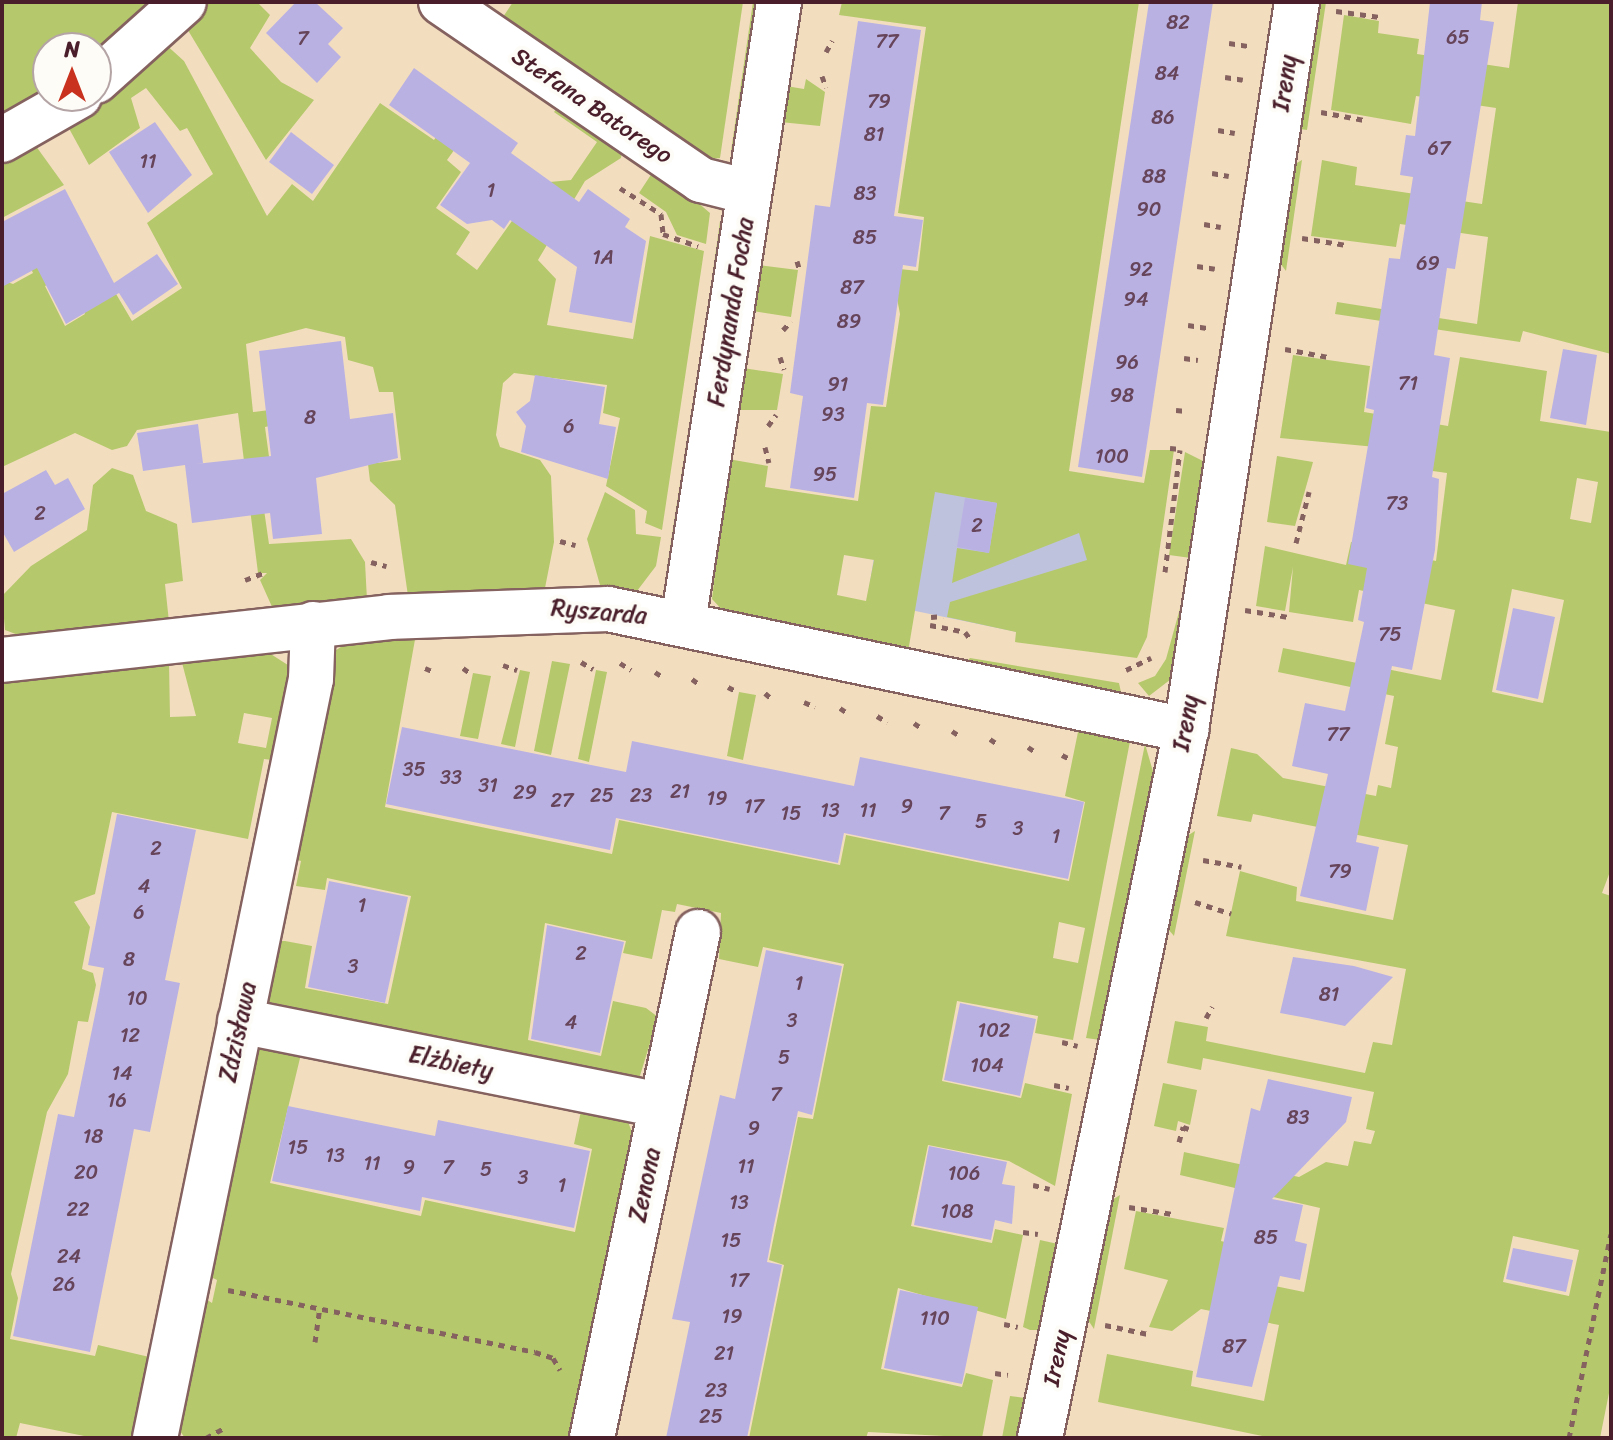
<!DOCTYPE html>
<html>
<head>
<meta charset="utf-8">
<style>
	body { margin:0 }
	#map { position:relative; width:1613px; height:1440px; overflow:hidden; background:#f3ddbf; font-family:Sriracha,sans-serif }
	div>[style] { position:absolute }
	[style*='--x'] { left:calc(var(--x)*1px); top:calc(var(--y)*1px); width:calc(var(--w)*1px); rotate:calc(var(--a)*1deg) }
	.industrial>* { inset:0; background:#bfc2dd }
	.green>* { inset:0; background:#b5c96c }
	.building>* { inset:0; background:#bab1e3 }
	.path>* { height:5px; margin-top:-2.5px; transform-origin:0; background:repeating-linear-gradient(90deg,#85625f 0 6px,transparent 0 12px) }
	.roads { filter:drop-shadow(2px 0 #85625f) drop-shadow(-2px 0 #85625f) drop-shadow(0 2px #85625f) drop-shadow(0 -2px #85625f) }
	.street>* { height:44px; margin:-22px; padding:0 22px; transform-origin:22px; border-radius:22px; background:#fff }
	span { translate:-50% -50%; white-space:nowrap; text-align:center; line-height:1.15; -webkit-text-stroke:8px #fdfcf7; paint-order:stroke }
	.number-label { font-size:20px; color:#664459 }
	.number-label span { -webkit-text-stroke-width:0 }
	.street-label { font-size:24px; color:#4a1f2b }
	.frame { position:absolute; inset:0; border:4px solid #4a1f2b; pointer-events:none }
	.north { position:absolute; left:32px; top:32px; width:80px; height:80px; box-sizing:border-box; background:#fdfcf7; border:2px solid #b5a4a5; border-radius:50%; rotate:0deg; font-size:22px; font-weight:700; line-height:32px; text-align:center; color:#4a1f2b }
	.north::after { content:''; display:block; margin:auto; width:28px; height:36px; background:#c8321e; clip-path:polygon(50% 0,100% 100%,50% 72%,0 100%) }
</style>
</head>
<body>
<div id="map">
	<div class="industrial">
		<i style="clip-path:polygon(890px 456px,1159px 512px,1017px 632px,867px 601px)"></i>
	</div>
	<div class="green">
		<i style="clip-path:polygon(2px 2px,129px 3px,158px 2px,96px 58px,96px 48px,48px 48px,48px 96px,2px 122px)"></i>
		<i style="clip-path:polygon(206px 2px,257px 2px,270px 15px,250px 48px,281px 82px,314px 100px,266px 160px,183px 22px)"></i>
		<i style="clip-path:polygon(513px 2px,743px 2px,720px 158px,700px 160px,499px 23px)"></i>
		<i style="clip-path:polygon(753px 2px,761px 2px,738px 146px,731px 151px)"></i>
		<i style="clip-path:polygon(evenodd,842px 2px,1139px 2px,1069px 471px,1144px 483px,1150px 450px,1174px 450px,1147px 637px,1137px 658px,1015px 642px,1016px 632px,947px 617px,950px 602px,1087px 560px,1079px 533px,952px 583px,957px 548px,989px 553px,997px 503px,935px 492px,908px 652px,725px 613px,712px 599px,728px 459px,768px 466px,765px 487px,858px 501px,871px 406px,886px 407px,900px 314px,891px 268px,918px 271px,924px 217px,898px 213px,926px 27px,839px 15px,842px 2px,844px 555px,874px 560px,866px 601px,837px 595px,844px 555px)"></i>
		<i style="clip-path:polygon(1319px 2px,1326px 2px,1307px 130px,1300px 129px)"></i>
		<i style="clip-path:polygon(1518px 2px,1611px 2px,1611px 354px,1523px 331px,1520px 342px,1335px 314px,1337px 302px,1477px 324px,1488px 237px,1400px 224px,1396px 247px,1311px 236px,1322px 160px,1357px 167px,1355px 185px,1482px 204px,1496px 108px,1416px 96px,1411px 124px,1331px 110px,1344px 15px,1379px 21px,1378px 33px,1419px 39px,1417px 54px,1509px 68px)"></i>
		<i style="clip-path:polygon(evenodd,163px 42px,184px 61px,267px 216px,292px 184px,313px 201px,380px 103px,434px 140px,458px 105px,477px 118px,447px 160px,461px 172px,436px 208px,470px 232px,456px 254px,477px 270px,539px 183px,571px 180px,597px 142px,554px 112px,561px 102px,623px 143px,621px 158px,585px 181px,538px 260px,556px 279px,547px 325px,633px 339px,650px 236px,704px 251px,662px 530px,645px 523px,647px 511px,606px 486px,620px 418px,603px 413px,607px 385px,514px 373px,503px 383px,496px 435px,500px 447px,540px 460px,551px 476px,554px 542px,545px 588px,408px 596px,395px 505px,370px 481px,368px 464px,401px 460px,393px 392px,379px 392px,373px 367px,348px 360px,345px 337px,306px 328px,246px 344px,253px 412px,277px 409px,279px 424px,265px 427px,273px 486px,261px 489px,269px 544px,351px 539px,365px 562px,367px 600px,273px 609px,260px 580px,267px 573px,258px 573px,238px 413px,137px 430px,127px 446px,112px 450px,75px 433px,2px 467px,2px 280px,13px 284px,33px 273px,23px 252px,109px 282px,132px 321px,182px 288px,147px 223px,213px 174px,187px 128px,180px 131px,146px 88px,131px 98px,140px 128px,89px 165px,66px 123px,163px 42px,65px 275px,85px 314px,65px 326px,45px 286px,65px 275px)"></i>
		<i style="clip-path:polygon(806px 79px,825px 92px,820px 126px,780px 122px,786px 86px,804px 89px)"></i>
		<i style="clip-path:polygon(33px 142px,64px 185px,2px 218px,2px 157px)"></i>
		<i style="clip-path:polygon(1302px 160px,1286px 271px,1280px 263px,1295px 164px)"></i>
		<i style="clip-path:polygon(656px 167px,710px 213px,706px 244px,677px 235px,666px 212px,639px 193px)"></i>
		<i style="clip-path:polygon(720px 221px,723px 229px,665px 579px,709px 300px)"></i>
		<i style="clip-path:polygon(759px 265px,798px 270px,791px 317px,752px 311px)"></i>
		<i style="clip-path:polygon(evenodd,1293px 355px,1370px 366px,1364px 412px,1448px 426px,1460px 357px,1547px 371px,1540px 421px,1611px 432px,1611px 869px,1602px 893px,1611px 896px,1611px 1383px,1600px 1438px,1272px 1438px,1098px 1402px,1107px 1354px,1193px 1371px,1191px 1386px,1264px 1401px,1279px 1325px,1201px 1309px,1172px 1331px,1149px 1327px,1168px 1280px,1124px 1269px,1136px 1211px,1224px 1228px,1221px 1241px,1232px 1244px,1226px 1276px,1304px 1292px,1320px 1208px,1180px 1175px,1184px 1152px,1299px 1177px,1326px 1162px,1348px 1166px,1354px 1141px,1371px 1144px,1375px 1131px,1366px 1129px,1374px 1092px,1203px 1058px,1201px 1070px,1167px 1063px,1175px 1021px,1208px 1027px,1206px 1041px,1365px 1073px,1373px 1042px,1392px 1045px,1406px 969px,1226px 936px,1240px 871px,1297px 887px,1296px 901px,1393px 920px,1408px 845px,1253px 814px,1251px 822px,1217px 816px,1231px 748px,1257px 754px,1283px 778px,1376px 796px,1378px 785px,1391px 788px,1398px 747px,1385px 744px,1394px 696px,1278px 672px,1283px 648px,1441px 680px,1455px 610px,1359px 590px,1353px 622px,1289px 612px,1293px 567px,1285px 611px,1256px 606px,1265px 546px,1346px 565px,1351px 542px,1436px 561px,1447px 473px,1375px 463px,1376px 447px,1280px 438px,1293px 355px,1577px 478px,1598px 482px,1591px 523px,1570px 519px,1577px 478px,1293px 355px,1512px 589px,1564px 600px,1543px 703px,1492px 692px,1512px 589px,1293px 355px,1513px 1236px,1579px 1250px,1569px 1296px,1503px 1282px,1513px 1236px)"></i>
		<i style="clip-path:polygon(743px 368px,783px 374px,777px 410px,736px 410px)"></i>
		<i style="clip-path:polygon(1185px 452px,1207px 463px,1191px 558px,1169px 555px)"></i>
		<i style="clip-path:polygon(1277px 456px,1313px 462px,1295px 526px,1267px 522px)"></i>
		<i style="clip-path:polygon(112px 468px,133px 475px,146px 511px,177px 524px,183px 581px,165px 584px,169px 622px,21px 636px,5px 630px,2px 596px,31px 566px,87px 530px,93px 485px)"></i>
		<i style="clip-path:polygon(605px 492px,635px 510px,636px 534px,661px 537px,656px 566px,637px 591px,602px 592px,587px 539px)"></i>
		<i style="clip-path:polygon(1182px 601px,1175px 676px,1149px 696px,1138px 683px,1155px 676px,1166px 659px)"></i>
		<i style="clip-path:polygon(evenodd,416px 634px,385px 807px,612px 854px,619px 820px,840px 865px,846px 835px,1069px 881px,1085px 802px,1065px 796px,1079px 727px,1131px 736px,1073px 1040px,1035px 1033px,1038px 1016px,957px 1001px,942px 1081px,1021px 1098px,1025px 1083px,1072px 1094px,1055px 1186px,1009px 1161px,928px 1145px,911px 1226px,992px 1243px,995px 1229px,1023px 1235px,1006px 1319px,898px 1288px,881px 1369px,962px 1387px,966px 1373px,993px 1380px,982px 1438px,868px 1432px,866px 1438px,749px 1438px,784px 1265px,769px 1260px,798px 1117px,813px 1119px,844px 964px,763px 947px,758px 967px,719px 959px,721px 913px,677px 904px,675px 912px,662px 910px,652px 959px,623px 953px,626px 941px,545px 923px,528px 1040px,601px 1056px,613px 1001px,646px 1008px,658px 1017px,639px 1079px,264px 1001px,270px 941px,285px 941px,312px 946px,305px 988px,388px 1004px,411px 896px,327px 878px,325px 890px,296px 886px,301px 861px,287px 857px,332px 653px,348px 642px,416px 634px,1059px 922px,1085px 928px,1078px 963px,1053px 958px,1059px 922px)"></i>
		<i style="clip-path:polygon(evenodd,266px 651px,291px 667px,280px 761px,264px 759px,248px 839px,112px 812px,95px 894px,74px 902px,90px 927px,82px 969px,93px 973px,96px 985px,88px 1022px,78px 1021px,68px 1074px,47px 1112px,11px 1274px,18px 1298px,10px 1339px,95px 1356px,98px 1345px,158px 1359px,141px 1438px,94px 1438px,20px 1423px,16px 1438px,2px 1436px,2px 678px,169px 661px,170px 717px,196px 716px,181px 659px,266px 651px,244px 713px,272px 718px,266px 748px,238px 743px,244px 713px)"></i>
		<i style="clip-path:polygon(970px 658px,1119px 683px,1122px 697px,965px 663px)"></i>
		<i style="clip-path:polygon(552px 661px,570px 664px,551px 755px,534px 751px)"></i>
		<i style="clip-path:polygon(520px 670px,530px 672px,515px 747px,501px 744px)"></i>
		<i style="clip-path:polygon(596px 670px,607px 672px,589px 762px,578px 759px)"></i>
		<i style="clip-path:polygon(473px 673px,491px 676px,478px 739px,460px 736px)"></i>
		<i style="clip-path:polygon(739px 692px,756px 695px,743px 760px,727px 756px)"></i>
		<i style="clip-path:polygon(1145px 744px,1154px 775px,1100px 1040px,1086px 1038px)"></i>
		<i style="clip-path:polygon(1195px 831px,1174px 936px,1168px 929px,1187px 836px)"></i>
		<i style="clip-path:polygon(260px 1044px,301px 1054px,270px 1183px,421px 1216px,425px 1200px,575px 1232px,592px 1149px,574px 1144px,581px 1111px,627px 1119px,633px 1135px,571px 1438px,185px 1438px,171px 1419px,203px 1297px,212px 1303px,217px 1280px,207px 1275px,249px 1054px)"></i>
		<i style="clip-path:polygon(1163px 1083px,1197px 1090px,1190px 1125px,1178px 1121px,1176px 1131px,1154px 1126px)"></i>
		<i style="clip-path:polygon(1120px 1195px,1094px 1329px,1088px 1320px,1112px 1200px)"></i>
		<i style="clip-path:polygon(1040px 1240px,1058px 1244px,1040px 1330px,1030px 1330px,1023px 1327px)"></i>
		<i style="clip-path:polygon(1010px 1396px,1025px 1398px,1018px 1438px,1002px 1438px)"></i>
	</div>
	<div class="building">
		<i style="clip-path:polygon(296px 2px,315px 2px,343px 28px,328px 44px,341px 57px,317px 83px,266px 33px)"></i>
		<i style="clip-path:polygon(1149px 2px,1213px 2px,1142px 477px,1078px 467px)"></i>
		<i style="clip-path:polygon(1430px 2px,1482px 2px,1480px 20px,1494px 22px,1455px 269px,1447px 268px,1434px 355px,1450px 358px,1432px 477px,1439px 479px,1435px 550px,1412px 670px,1392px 666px,1356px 842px,1379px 847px,1366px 911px,1300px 896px,1328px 774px,1292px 766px,1305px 703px,1345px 711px,1364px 622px,1358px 620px,1367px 568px,1348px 564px,1374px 410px,1366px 408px,1389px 258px,1400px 259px,1413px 177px,1400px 175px,1406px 135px,1415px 136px)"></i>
		<i style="clip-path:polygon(858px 21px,921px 30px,894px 216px,923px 220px,916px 267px,903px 265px,883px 405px,867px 403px,854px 498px,790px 488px,803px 396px,790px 393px,815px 205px,830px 207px)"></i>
		<i style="clip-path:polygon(414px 68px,518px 143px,511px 153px,579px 202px,588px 189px,630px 219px,625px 227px,646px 241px,632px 323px,569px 312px,577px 267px,510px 220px,504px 229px,492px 220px,467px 224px,440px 205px,470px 163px,389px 105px)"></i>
		<i style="clip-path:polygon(155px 122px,192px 175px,148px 213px,109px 152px)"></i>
		<i style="clip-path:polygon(291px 132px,334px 165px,312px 194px,269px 162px)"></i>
		<i style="clip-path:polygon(65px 189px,114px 283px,157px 254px,178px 284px,133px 315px,119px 293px,66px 324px,37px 268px,2px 287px,2px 222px)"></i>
		<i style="clip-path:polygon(341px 341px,350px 419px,393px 413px,398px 458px,316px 478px,322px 534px,273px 539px,270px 513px,192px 523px,185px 465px,143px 471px,137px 433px,198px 424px,203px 463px,195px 464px,271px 456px,259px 351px)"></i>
		<i style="clip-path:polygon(1563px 349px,1597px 355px,1586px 425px,1550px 418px)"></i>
		<i style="clip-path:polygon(535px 375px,605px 387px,599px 424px,616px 427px,608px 479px,521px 452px,526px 426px,516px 412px,530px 401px)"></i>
		<i style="clip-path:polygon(46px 470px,55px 485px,68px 478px,85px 509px,14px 552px,2px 531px,2px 494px)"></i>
		<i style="clip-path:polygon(965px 498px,997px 503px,989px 553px,957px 547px)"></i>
		<i style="clip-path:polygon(1513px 608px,1555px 617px,1538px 699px,1496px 690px)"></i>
		<i style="clip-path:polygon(402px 727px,626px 772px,632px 741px,854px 786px,860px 757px,1084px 802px,1068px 879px,844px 833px,838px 863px,616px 818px,610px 850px,386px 804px)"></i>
		<i style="clip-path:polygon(117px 814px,196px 830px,165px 980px,180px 983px,150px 1132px,134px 1129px,90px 1352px,13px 1336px,58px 1114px,74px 1117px,97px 1005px,104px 968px,88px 965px)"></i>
		<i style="clip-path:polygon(329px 881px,408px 897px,385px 1003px,308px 987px)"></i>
		<i style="clip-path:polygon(547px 925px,624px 942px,600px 1053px,531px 1039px)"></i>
		<i style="clip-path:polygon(766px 950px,842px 966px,812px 1115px,798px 1111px,774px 1225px,767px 1262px,782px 1265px,767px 1340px,747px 1438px,666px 1438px,690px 1322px,672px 1319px,720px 1095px,735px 1099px)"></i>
		<i style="clip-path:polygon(1293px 957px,1354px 966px,1393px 977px,1345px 1026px,1307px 1018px,1280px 1013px)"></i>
		<i style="clip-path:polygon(960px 1003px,1036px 1019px,1020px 1096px,944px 1080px)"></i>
		<i style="clip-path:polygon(1268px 1079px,1352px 1097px,1346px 1122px,1272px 1199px,1303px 1205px,1295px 1241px,1307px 1244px,1300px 1280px,1280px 1276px,1252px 1387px,1196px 1377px,1251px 1108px,1260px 1111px)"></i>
		<i style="clip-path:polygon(288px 1106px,435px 1136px,438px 1120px,590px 1151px,574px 1228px,422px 1197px,420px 1211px,272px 1181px)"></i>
		<i style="clip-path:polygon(929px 1146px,1007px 1162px,1002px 1184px,1015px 1186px,1012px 1224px,995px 1220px,991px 1240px,914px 1225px)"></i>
		<i style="clip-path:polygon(1513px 1248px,1573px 1260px,1566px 1292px,1506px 1279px)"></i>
		<i style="clip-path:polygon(900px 1290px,978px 1307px,962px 1384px,884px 1368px)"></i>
	</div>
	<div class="path">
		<i style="--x:1336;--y:11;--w:44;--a:7.8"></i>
		<i style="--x:1229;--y:43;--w:20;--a:9"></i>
		<i style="--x:826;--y:52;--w:13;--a:-61"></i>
		<i style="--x:822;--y:76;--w:12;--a:70"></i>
		<i style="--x:1225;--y:77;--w:18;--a:9"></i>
		<i style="--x:1321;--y:112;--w:44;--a:10.5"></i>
		<i style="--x:1218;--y:130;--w:17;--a:10"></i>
		<i style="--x:1212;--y:173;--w:17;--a:10"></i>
		<i style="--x:620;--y:188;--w:49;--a:32.4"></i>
		<i style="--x:661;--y:214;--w:20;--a:84"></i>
		<i style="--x:663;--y:234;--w:37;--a:19"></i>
		<i style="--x:1204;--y:224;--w:17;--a:10"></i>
		<i style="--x:1302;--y:238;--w:45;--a:9"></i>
		<i style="--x:797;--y:261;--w:7;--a:74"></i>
		<i style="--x:1197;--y:266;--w:18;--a:9"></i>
		<i style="--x:1188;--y:325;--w:19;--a:9"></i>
		<i style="--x:783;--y:330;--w:12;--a:-48"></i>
		<i style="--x:1285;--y:349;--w:44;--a:10.5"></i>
		<i style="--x:780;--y:357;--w:13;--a:72"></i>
		<i style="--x:1184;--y:358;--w:14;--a:8"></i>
		<i style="--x:1176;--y:410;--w:10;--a:6"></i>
		<i style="--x:768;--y:426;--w:14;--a:-54"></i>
		<i style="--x:765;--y:447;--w:16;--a:76"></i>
		<i style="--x:1170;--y:448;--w:10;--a:6"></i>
		<i style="--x:560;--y:541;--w:16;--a:15"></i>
		<i style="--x:1296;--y:543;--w:53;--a:-75.7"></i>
		<i style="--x:371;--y:562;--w:16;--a:15"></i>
		<i style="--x:1165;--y:572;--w:123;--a:-83"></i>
		<i style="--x:245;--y:580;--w:19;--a:-21"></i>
		<i style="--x:1245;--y:610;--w:44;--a:9.2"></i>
		<i style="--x:931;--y:617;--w:12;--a:-5"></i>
		<i style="--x:930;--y:625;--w:36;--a:11"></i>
		<i style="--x:965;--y:632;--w:10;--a:53"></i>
		<i style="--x:581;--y:662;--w:14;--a:30"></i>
		<i style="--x:620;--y:663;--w:13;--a:32"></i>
		<i style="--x:503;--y:665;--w:15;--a:20"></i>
		<i style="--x:425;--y:668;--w:10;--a:24"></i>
		<i style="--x:463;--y:668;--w:9;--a:36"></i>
		<i style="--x:1126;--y:670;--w:28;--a:-26"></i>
		<i style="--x:655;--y:672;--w:9;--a:32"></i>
		<i style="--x:692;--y:679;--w:9;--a:36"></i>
		<i style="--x:728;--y:687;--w:9;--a:27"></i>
		<i style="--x:765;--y:693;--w:9;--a:41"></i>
		<i style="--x:804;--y:702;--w:12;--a:24"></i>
		<i style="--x:840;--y:708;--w:11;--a:34"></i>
		<i style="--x:877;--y:716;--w:12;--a:31"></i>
		<i style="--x:914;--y:723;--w:11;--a:34"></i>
		<i style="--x:952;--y:731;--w:9;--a:32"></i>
		<i style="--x:990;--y:739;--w:11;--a:34"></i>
		<i style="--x:1028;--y:747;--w:11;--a:34"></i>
		<i style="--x:1062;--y:755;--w:9;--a:27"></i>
		<i style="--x:1203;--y:860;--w:39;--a:10"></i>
		<i style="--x:1195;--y:902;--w:38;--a:18"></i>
		<i style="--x:1206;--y:1018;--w:13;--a:-61"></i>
		<i style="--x:1062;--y:1042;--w:16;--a:14"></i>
		<i style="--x:1054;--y:1085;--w:15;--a:11"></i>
		<i style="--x:1179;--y:1142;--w:16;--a:-75"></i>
		<i style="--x:1183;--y:1127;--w:6;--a:18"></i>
		<i style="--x:1033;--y:1185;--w:17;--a:13"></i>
		<i style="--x:1129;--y:1207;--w:44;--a:9.2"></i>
		<i style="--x:1023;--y:1232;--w:15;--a:8"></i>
		<i style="--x:228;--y:1290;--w:313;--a:11.4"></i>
		<i style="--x:535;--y:1352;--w:19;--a:18"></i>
		<i style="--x:553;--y:1358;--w:14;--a:60"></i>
		<i style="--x:1004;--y:1324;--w:14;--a:12"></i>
		<i style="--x:1105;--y:1325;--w:44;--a:11.8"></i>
		<i style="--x:315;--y:1342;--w:34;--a:-82"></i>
		<i style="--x:995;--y:1373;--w:13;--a:9"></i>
		<i style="--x:206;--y:1438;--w:21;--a:-29"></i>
		<i style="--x:1569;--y:1438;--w:208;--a:-78.4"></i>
	</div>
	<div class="roads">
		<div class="street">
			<i style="--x:441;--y:2;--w:315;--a:34.4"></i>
			<i style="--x:701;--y:180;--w:49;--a:14"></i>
			<i style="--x:96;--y:81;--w:118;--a:-41.9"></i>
			<i style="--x:2;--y:140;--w:89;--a:-29.7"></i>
			<i style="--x:683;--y:623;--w:628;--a:-81.21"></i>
			<i style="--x:2;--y:660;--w:389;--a:-6.3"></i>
			<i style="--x:389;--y:617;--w:219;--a:-2.1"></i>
			<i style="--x:608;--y:609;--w:591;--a:11.82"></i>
			<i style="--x:240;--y:1021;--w:430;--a:11.3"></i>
			<i style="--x:155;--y:1438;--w:775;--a:-78.39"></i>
			<i style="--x:311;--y:679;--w:55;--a:-87.9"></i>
			<i style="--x:592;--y:1438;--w:517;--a:-78.17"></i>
			<i style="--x:1040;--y:1438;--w:723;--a:-78.35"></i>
			<i style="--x:1186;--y:730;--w:736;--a:-81.33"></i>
		</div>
	</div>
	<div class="number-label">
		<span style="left:1178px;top:22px">82</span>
		<span style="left:1458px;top:37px">65</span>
		<span style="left:303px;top:38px">7</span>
		<span style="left:887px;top:41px">77</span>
		<span style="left:1167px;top:73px">84</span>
		<span style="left:879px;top:101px">79</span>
		<span style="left:1163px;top:117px">86</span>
		<span style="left:874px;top:134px">81</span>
		<span style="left:1439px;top:148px">67</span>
		<span style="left:148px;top:161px">11</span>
		<span style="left:1154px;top:176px">88</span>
		<span style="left:491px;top:190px">1</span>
		<span style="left:865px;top:193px">83</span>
		<span style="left:1149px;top:209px">90</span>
		<span style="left:865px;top:237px">85</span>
		<span style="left:603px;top:257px">1A</span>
		<span style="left:1428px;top:263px">69</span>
		<span style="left:1141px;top:269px">92</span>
		<span style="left:852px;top:287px">87</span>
		<span style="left:1136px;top:299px">94</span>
		<span style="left:849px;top:321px">89</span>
		<span style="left:1127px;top:362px">96</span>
		<span style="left:1408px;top:383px">71</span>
		<span style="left:838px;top:384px">91</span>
		<span style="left:1122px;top:395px">98</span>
		<span style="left:833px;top:414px">93</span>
		<span style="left:310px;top:417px">8</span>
		<span style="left:569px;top:426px">6</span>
		<span style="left:1112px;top:456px">100</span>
		<span style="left:825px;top:474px">95</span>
		<span style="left:1397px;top:503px">73</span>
		<span style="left:40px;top:513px">2</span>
		<span style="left:977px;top:525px">2</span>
		<span style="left:1390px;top:634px">75</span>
		<span style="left:1338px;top:734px">77</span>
		<span style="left:414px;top:769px">35</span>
		<span style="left:451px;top:777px">33</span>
		<span style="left:488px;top:785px">31</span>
		<span style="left:680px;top:791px">21</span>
		<span style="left:525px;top:792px">29</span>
		<span style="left:602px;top:795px">25</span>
		<span style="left:641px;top:795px">23</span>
		<span style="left:717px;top:798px">19</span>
		<span style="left:562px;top:800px">27</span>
		<span style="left:754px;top:806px">17</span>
		<span style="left:907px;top:806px">9</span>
		<span style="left:830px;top:810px">13</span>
		<span style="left:868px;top:810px">11</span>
		<span style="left:791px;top:813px">15</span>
		<span style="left:944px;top:813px">7</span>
		<span style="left:981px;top:821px">5</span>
		<span style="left:1018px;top:828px">3</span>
		<span style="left:1056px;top:836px">1</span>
		<span style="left:156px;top:848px">2</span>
		<span style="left:1340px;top:871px">79</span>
		<span style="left:144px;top:886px">4</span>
		<span style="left:362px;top:905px">1</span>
		<span style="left:139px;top:912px">6</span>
		<span style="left:581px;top:953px">2</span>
		<span style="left:129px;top:959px">8</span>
		<span style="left:353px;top:966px">3</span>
		<span style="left:799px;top:983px">1</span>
		<span style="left:1329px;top:994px">81</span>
		<span style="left:137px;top:998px">10</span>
		<span style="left:792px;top:1020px">3</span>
		<span style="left:571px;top:1022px">4</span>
		<span style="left:994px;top:1030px">102</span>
		<span style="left:130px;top:1035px">12</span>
		<span style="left:784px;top:1057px">5</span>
		<span style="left:987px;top:1065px">104</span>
		<span style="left:122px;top:1073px">14</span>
		<span style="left:776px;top:1094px">7</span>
		<span style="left:117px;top:1100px">16</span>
		<span style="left:1298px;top:1117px">83</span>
		<span style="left:754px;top:1128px">9</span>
		<span style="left:93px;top:1136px">18</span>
		<span style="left:298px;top:1147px">15</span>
		<span style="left:335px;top:1155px">13</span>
		<span style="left:372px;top:1163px">11</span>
		<span style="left:746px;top:1166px">11</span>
		<span style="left:409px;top:1167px">9</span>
		<span style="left:448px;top:1167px">7</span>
		<span style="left:486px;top:1169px">5</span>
		<span style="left:86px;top:1172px">20</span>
		<span style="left:964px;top:1173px">106</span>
		<span style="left:523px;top:1177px">3</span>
		<span style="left:562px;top:1185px">1</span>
		<span style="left:739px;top:1202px">13</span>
		<span style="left:78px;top:1209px">22</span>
		<span style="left:957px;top:1211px">108</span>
		<span style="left:1266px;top:1237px">85</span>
		<span style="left:731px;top:1240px">15</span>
		<span style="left:69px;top:1256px">24</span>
		<span style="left:739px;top:1280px">17</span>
		<span style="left:64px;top:1284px">26</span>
		<span style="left:732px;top:1316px">19</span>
		<span style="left:935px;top:1318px">110</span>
		<span style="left:1234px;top:1346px">87</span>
		<span style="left:724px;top:1353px">21</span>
		<span style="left:716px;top:1390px">23</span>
		<span style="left:711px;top:1416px">25</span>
	</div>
	<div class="street-label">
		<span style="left:1285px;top:83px;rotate:-82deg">Ireny</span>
		<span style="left:592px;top:106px;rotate:34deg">Stefana Batorego</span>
		<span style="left:731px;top:312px;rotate:-81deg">Ferdynanda Focha</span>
		<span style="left:599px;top:612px;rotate:5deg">Ryszarda</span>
		<span style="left:1186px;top:723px;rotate:-80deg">Ireny</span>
		<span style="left:238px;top:1032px;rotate:-78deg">Zdzisława</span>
		<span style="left:451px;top:1063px;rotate:12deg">Elżbiety</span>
		<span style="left:645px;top:1185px;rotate:-78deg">Zenona</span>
		<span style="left:1057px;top:1358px;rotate:-78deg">Ireny</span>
	</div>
	<div class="frame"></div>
	<div class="north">N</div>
</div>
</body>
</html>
